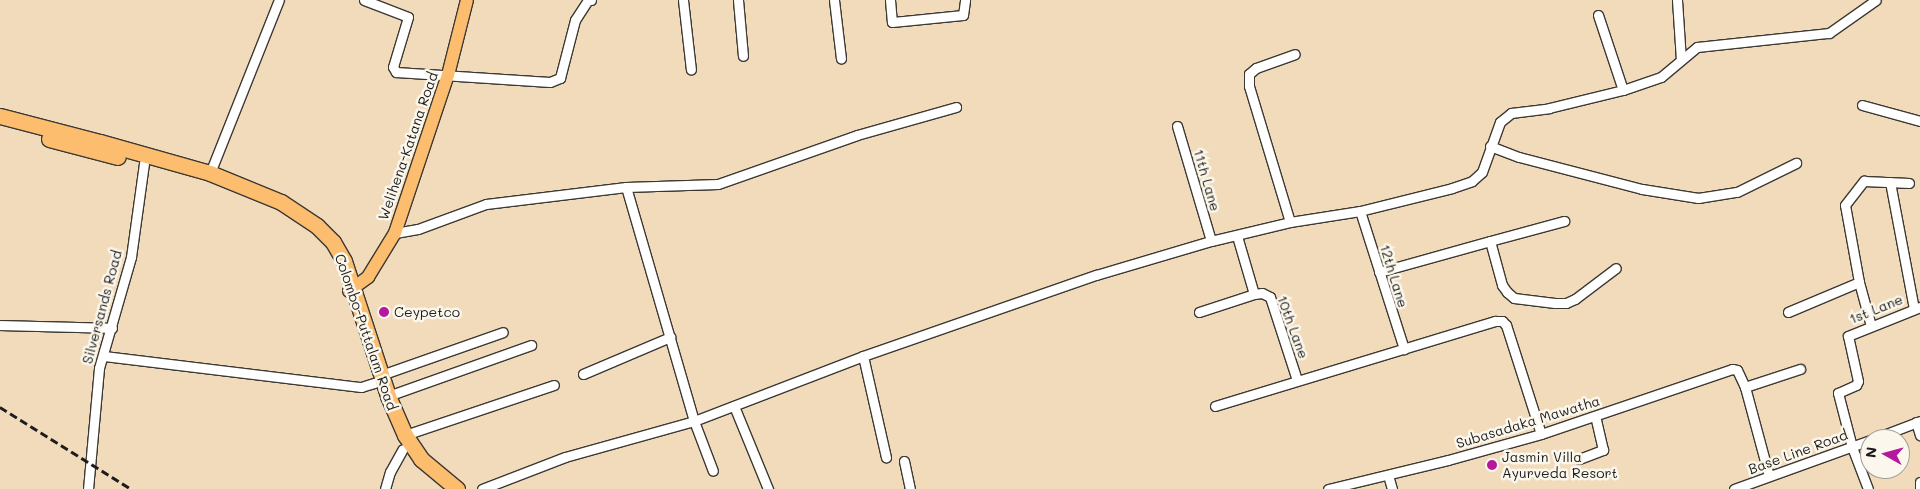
<!DOCTYPE html>
<html>
<head>
<meta charset="utf-8">
<style>
	body { margin:0 }
	#map { position:relative; width:1920px; height:489px; overflow:hidden; background:#f2dbbb; font-family:Mali,sans-serif }
	div>[style] { position:absolute }
	[style*='--x'] { left:calc(var(--x)*1px); top:calc(var(--y)*1px); width:calc(var(--w)*1px); rotate:calc(var(--a)*1deg) }
	.roads { filter:drop-shadow(1px 0 #3c3934) drop-shadow(-1px 0 #3c3934) drop-shadow(0 1px #3c3934) drop-shadow(0 -1px #3c3934) }
	.street>* { height:9px; margin:-4.5px; padding:0 4.5px; transform-origin:4.5px; border-radius:4.5px; background:#fff }
	.primary>* { height:12px; margin:-6px; padding:0 6px; transform-origin:6px; border-radius:6px; background:#fcbd6f }
	.highway>* { height:15px; margin:-7.5px; padding:0 7.5px; transform-origin:7.5px; border-radius:7.5px; background:#fcbd6f }
	.rail>* { height:2.5px; margin-top:-1.25px; transform-origin:0; background:repeating-linear-gradient(90deg,#1c1c1c 0 8px,transparent 0 12px) }
	.dots>* { width:14px; height:14px; translate:-50% -50%; box-sizing:border-box; border:2px solid #fbf7ec; border-radius:50% }
	span { translate:-50% -50%; white-space:nowrap; text-align:center; line-height:1.15; -webkit-text-stroke:5px #fbf7ec; paint-order:stroke }
	.street-label { font-size:14px; color:#1c1c1c }
	.poi-label { font-size:14px; color:#1c1c1c }
	.left { translate:0 -50%; text-align:left }
	.north { position:absolute; left:1860px; top:429px; width:50px; height:50px; box-sizing:border-box; background:#fbf7ec; border:1px solid #a29f99; border-radius:50%; rotate:277deg; font-size:14px; font-weight:700; line-height:20px; text-align:center; color:#1c1c1c }
	.north::after { content:''; display:block; margin:auto; width:18px; height:22px; background:#b5179e; clip-path:polygon(50% 0,100% 100%,50% 72%,0 100%) }
</style>
</head>
<body>
<div id="map">
	<div class="roads">
		<div class="street">
			<i style="--x:364;--y:0;--w:47;--a:21.1"></i>
			<i style="--x:408;--y:17;--w:52;--a:106.7"></i>
			<i style="--x:393;--y:67;--w:6;--a:59"></i>
			<i style="--x:396;--y:72;--w:154;--a:3.7"></i>
			<i style="--x:550;--y:82;--w:11;--a:-22"></i>
			<i style="--x:560;--y:78;--w:60;--a:-75.5"></i>
			<i style="--x:575;--y:20;--w:24;--a:-57"></i>
			<i style="--x:588;--y:0;--w:3;--a:0"></i>
			<i style="--x:683;--y:0;--w:70;--a:83.5"></i>
			<i style="--x:738;--y:0;--w:56;--a:84.9"></i>
			<i style="--x:834;--y:0;--w:59;--a:83.2"></i>
			<i style="--x:890;--y:0;--w:22;--a:85"></i>
			<i style="--x:892;--y:22;--w:71;--a:-5.6"></i>
			<i style="--x:963;--y:15;--w:15;--a:-82"></i>
			<i style="--x:1677;--y:0;--w:60;--a:86.2"></i>
			<i style="--x:1598;--y:15;--w:79;--a:71.6"></i>
			<i style="--x:1862;--y:105;--w:60;--a:15.4"></i>
			<i style="--x:1177;--y:126;--w:120;--a:73.5"></i>
			<i style="--x:1490;--y:146;--w:31;--a:21"></i>
			<i style="--x:1519;--y:157;--w:127;--a:14.6"></i>
			<i style="--x:1642;--y:189;--w:57;--a:9.1"></i>
			<i style="--x:1698;--y:198;--w:39;--a:-9"></i>
			<i style="--x:1737;--y:192;--w:66;--a:-26.2"></i>
			<i style="--x:210;--y:173;--w:186;--a:-68.3"></i>
			<i style="--x:1890;--y:182;--w:129;--a:79.3"></i>
			<i style="--x:626;--y:187;--w:244;--a:73.8"></i>
			<i style="--x:694;--y:421;--w:53;--a:69.2"></i>
			<i style="--x:1360;--y:211;--w:145;--a:72.3"></i>
			<i style="--x:1290;--y:222;--w:142;--a:-106.8"></i>
			<i style="--x:1249;--y:86;--w:12;--a:-90"></i>
			<i style="--x:1249;--y:74;--w:9;--a:-41"></i>
			<i style="--x:1256;--y:68;--w:41;--a:-19.7"></i>
			<i style="--x:395;--y:233;--w:23;--a:-10"></i>
			<i style="--x:418;--y:229;--w:72;--a:-20.2"></i>
			<i style="--x:486;--y:204;--w:141;--a:-6.9"></i>
			<i style="--x:626;--y:187;--w:92;--a:-1.9"></i>
			<i style="--x:718;--y:184;--w:147;--a:-19.4"></i>
			<i style="--x:857;--y:135;--w:103;--a:-15.8"></i>
			<i style="--x:1237;--y:236;--w:60;--a:73.7"></i>
			<i style="--x:1254;--y:294;--w:8;--a:-7"></i>
			<i style="--x:1262;--y:293;--w:9;--a:27"></i>
			<i style="--x:1270;--y:297;--w:87;--a:72"></i>
			<i style="--x:1490;--y:241;--w:77;--a:-15.1"></i>
			<i style="--x:1379;--y:272;--w:115;--a:-15.6"></i>
			<i style="--x:1490;--y:241;--w:46;--a:74.7"></i>
			<i style="--x:1502;--y:285;--w:9;--a:54"></i>
			<i style="--x:1507;--y:292;--w:9;--a:41"></i>
			<i style="--x:1514;--y:298;--w:41;--a:7"></i>
			<i style="--x:1555;--y:303;--w:11;--a:0"></i>
			<i style="--x:1566;--y:303;--w:10;--a:-24"></i>
			<i style="--x:1575;--y:299;--w:51;--a:-37.1"></i>
			<i style="--x:1199;--y:312;--w:58;--a:-18.1"></i>
			<i style="--x:1788;--y:312;--w:77;--a:-22.9"></i>
			<i style="--x:0;--y:325;--w:112;--a:1.5"></i>
			<i style="--x:1871;--y:326;--w:46;--a:-105.3"></i>
			<i style="--x:1859;--y:282;--w:78;--a:-100.3"></i>
			<i style="--x:1845;--y:205;--w:31;--a:-52"></i>
			<i style="--x:1864;--y:181;--w:45;--a:2.5"></i>
			<i style="--x:104;--y:356;--w:259;--a:6.9"></i>
			<i style="--x:361;--y:387;--w:14;--a:-17"></i>
			<i style="--x:863;--y:356;--w:104;--a:77.2"></i>
			<i style="--x:583;--y:374;--w:95;--a:-23"></i>
			<i style="--x:381;--y:375;--w:129;--a:-19.4"></i>
			<i style="--x:1745;--y:387;--w:58;--a:-18.1"></i>
			<i style="--x:388;--y:396;--w:152;--a:-19.6"></i>
			<i style="--x:734;--y:406;--w:90;--a:67.7"></i>
			<i style="--x:1215;--y:406;--w:293;--a:-16.9"></i>
			<i style="--x:1495;--y:321;--w:7;--a:0"></i>
			<i style="--x:1502;--y:321;--w:6;--a:45"></i>
			<i style="--x:1506;--y:325;--w:114;--a:72.2"></i>
			<i style="--x:1916;--y:422;--w:14;--a:73"></i>
			<i style="--x:405;--y:435;--w:157;--a:-18.6"></i>
			<i style="--x:1873;--y:439;--w:50;--a:-21"></i>
			<i style="--x:1579;--y:459;--w:26;--a:-21"></i>
			<i style="--x:1603;--y:450;--w:35;--a:-103"></i>
			<i style="--x:904;--y:461;--w:29;--a:78"></i>
			<i style="--x:1388;--y:475;--w:15;--a:74"></i>
			<i style="--x:1920;--y:482;--w:7;--a:90"></i>
			<i style="--x:88;--y:489;--w:121;--a:-84.8"></i>
			<i style="--x:99;--y:368;--w:116;--a:-73.9"></i>
			<i style="--x:131;--y:257;--w:95;--a:-82.1"></i>
			<i style="--x:385;--y:489;--w:18;--a:-74"></i>
			<i style="--x:390;--y:472;--w:26;--a:-61"></i>
			<i style="--x:482;--y:489;--w:89;--a:-21.1"></i>
			<i style="--x:565;--y:457;--w:134;--a:-15.6"></i>
			<i style="--x:694;--y:421;--w:181;--a:-21"></i>
			<i style="--x:863;--y:356;--w:247;--a:-19.2"></i>
			<i style="--x:1096;--y:275;--w:120;--a:-16.5"></i>
			<i style="--x:1211;--y:241;--w:81;--a:-13.5"></i>
			<i style="--x:1290;--y:222;--w:71;--a:-8.9"></i>
			<i style="--x:1360;--y:211;--w:95;--a:-14"></i>
			<i style="--x:1452;--y:188;--w:21;--a:-19"></i>
			<i style="--x:1472;--y:181;--w:13;--a:-42"></i>
			<i style="--x:1482;--y:172;--w:53;--a:-70.2"></i>
			<i style="--x:1500;--y:122;--w:14;--a:-39"></i>
			<i style="--x:1511;--y:113;--w:38;--a:-7"></i>
			<i style="--x:1549;--y:108;--w:76;--a:-13.7"></i>
			<i style="--x:1623;--y:90;--w:40;--a:-18.9"></i>
			<i style="--x:1661;--y:77;--w:47;--a:-39.8"></i>
			<i style="--x:1697;--y:47;--w:133;--a:-6.1"></i>
			<i style="--x:1829;--y:33;--w:57;--a:-35.1"></i>
			<i style="--x:1328;--y:489;--w:123;--a:-13.6"></i>
			<i style="--x:1448;--y:460;--w:97;--a:-15.6"></i>
			<i style="--x:1541;--y:434;--w:202;--a:-18.8"></i>
			<i style="--x:1732;--y:369;--w:5;--a:11"></i>
			<i style="--x:1737;--y:370;--w:19;--a:65"></i>
			<i style="--x:1745;--y:387;--w:92;--a:74.9"></i>
			<i style="--x:1734;--y:489;--w:145;--a:-19.8"></i>
			<i style="--x:1868;--y:489;--w:45;--a:-110.9"></i>
			<i style="--x:1852;--y:447;--w:56;--a:-104.5"></i>
			<i style="--x:1838;--y:393;--w:20;--a:-24"></i>
			<i style="--x:1856;--y:385;--w:4;--a:-63"></i>
			<i style="--x:1858;--y:381;--w:46;--a:-102.5"></i>
			<i style="--x:1848;--y:336;--w:78;--a:-21.9"></i>
		</div>
		<div class="primary">
			<i style="--x:349;--y:291;--w:24;--a:-36"></i>
			<i style="--x:368;--y:277;--w:52;--a:-58.5"></i>
			<i style="--x:395;--y:233;--w:167;--a:-71.5"></i>
			<i style="--x:448;--y:75;--w:77;--a:-75.8"></i>
		</div>
		<div class="highway">
			<i style="--x:0;--y:116;--w:103;--a:14.6"></i>
			<i style="--x:100;--y:142;--w:114;--a:15.7"></i>
			<i style="--x:210;--y:173;--w:77;--a:22.2"></i>
			<i style="--x:281;--y:202;--w:43;--a:33.7"></i>
			<i style="--x:317;--y:226;--w:23;--a:45"></i>
			<i style="--x:333;--y:242;--w:22;--a:60"></i>
			<i style="--x:344;--y:261;--w:142;--a:71.9"></i>
			<i style="--x:388;--y:396;--w:43;--a:66.4"></i>
			<i style="--x:405;--y:435;--w:29;--a:56"></i>
			<i style="--x:421;--y:459;--w:47;--a:39.8"></i>
			<i style="--x:49;--y:139;--w:71;--a:14.6"></i>
		</div>
	</div>
	<div class="rail">
		<i style="--x:0;--y:407;--w:155;--a:32"></i>
	</div>
	<div class="dots">
		<i style="left:384px;top:312px;background:#b5179e"></i>
		<i style="left:1492px;top:465px;background:#b5179e"></i>
	</div>
	<div class="street-label">
		<span style="left:408px;top:146px;rotate:-71deg">Welihena-Katana Road</span>
		<span style="left:1207px;top:180px;rotate:74deg">11th Lane</span>
		<span style="left:1394px;top:276px;rotate:73deg">12th Lane</span>
		<span style="left:102px;top:307px;rotate:-75deg">Silversands Road</span>
		<span style="left:1876px;top:309px;rotate:-22deg">1st Lane</span>
		<span style="left:1293px;top:327px;rotate:70deg">10th Lane</span>
		<span style="left:366px;top:332px;rotate:71deg">Colombo-Puttalam Road</span>
		<span style="left:1528px;top:422px;rotate:-17deg">Subasadaka Mawatha</span>
		<span style="left:1798px;top:452px;rotate:-20deg">Base Line Road</span>
	</div>
	<div class="poi-label">
		<span class="left" style="left:394px;top:312px">Ceypetco</span>
		<span class="left" style="left:1502px;top:465px">Jasmin Villa<br>Ayurveda Resort</span>
	</div>
	<div class="north">N</div>
</div>
</body>
</html>
